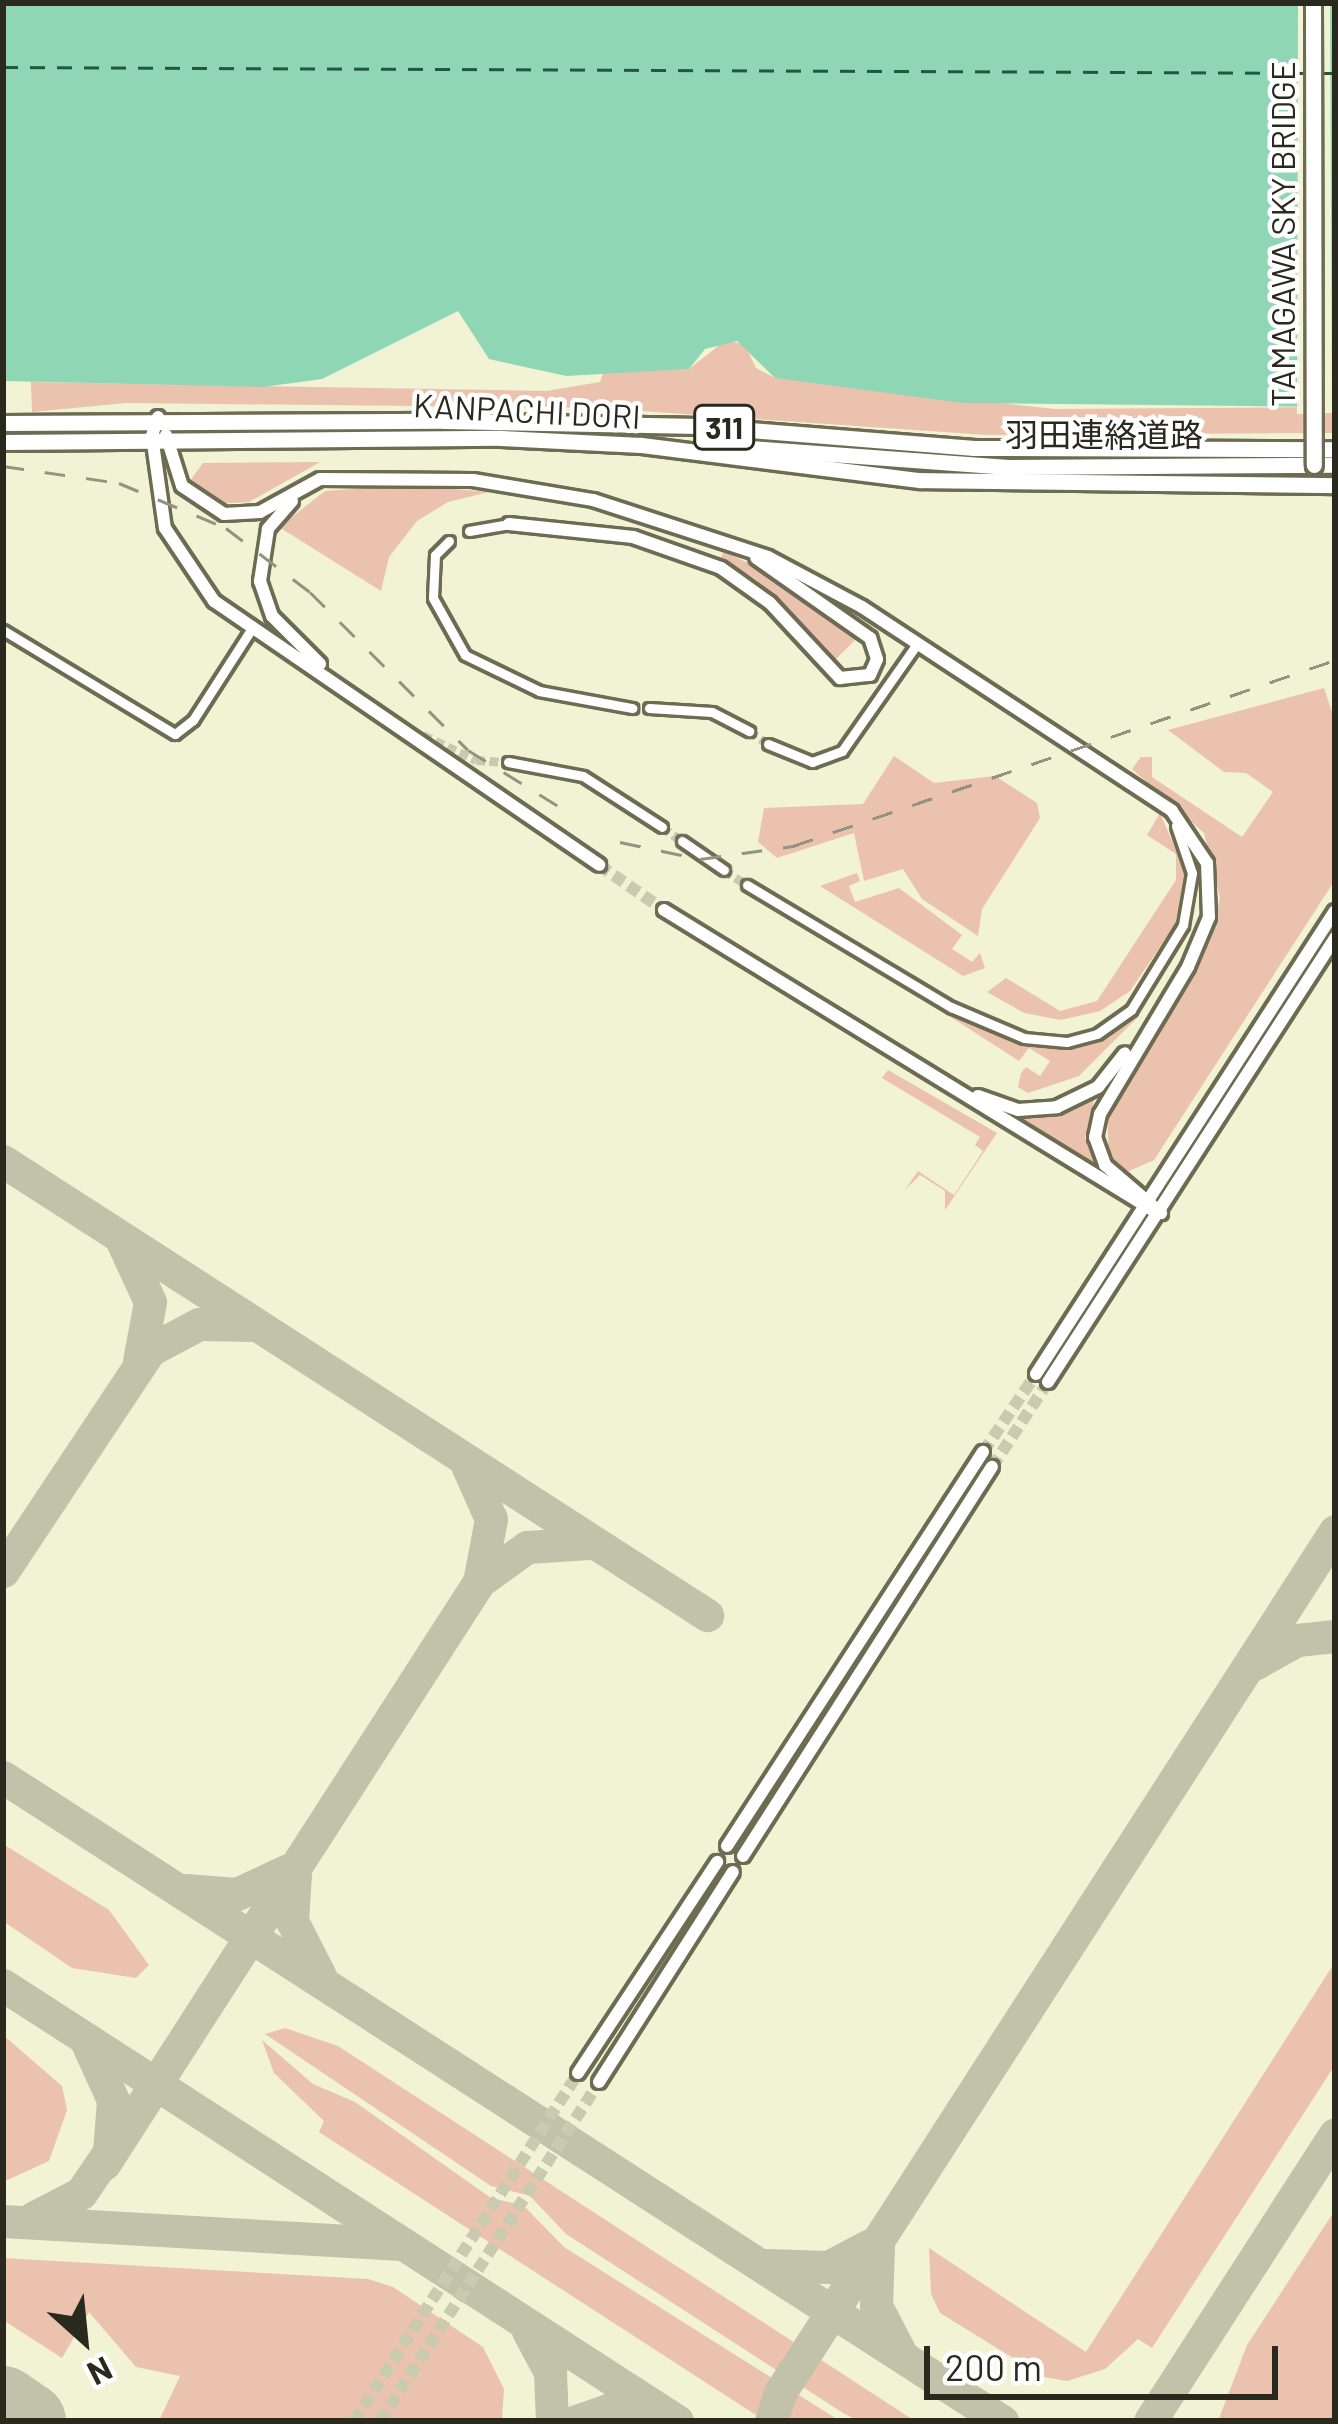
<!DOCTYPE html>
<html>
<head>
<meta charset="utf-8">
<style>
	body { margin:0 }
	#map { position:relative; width:1338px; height:2424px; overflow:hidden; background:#f2f2d5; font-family:Barlow,"Noto Sans JP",sans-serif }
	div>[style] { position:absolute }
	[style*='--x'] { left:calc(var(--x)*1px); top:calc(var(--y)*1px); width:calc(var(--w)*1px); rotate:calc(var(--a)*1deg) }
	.green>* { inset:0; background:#ebc2ad }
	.water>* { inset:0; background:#8fd6b4 }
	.pier>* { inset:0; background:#f2f2d5 }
	.ferry>* { height:3px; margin-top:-1.5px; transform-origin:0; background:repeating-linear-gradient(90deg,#205740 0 15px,transparent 0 27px) }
	.taxiway>* { height:33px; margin:-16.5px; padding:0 16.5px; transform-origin:16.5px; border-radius:16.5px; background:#c2c2aa }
	.runway>* { height:78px; margin:-39px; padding:0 39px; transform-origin:39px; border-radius:39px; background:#c2c2aa }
	.minor-tunnel>* { height:9px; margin-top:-4.5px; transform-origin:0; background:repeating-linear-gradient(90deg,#cacab0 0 9px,transparent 0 13.5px) }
	.tertiary-tunnel>* { height:12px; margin-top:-6px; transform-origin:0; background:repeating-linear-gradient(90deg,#cacab0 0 12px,transparent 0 18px) }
	.roads { filter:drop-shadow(3px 0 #6d6c53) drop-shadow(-3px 0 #6d6c53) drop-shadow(0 3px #6d6c53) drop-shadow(0 -3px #6d6c53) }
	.minor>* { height:9px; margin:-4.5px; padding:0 4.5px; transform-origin:4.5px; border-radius:4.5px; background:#fff }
	.tertiary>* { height:12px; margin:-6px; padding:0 6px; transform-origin:6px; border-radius:6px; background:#fff }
	.primary>* { height:15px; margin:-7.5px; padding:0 7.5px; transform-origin:7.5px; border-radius:7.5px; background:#fff }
	.rail>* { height:3px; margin-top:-1.5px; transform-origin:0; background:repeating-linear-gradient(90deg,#93937f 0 21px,transparent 0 42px) }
	.bridges { filter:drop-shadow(3px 0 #6d6c53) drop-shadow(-3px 0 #6d6c53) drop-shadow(0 3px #6d6c53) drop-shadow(0 -3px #6d6c53) }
	.primary-bridge>* { height:15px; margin:-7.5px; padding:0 7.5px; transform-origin:7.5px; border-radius:7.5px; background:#fff }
	span { translate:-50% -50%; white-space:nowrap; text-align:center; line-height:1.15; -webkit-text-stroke:9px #fff; paint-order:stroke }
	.shield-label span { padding:3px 9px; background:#fff; border:3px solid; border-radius:9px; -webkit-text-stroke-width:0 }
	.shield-label { font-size:30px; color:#29291e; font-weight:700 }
	.street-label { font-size:33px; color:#29291e }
	.frame { position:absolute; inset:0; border:6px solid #29291e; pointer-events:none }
	.north { position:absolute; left:24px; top:2280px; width:120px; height:120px; -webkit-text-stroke:9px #fff; paint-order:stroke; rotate:153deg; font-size:33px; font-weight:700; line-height:48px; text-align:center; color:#29291e }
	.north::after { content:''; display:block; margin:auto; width:42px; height:54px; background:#29291e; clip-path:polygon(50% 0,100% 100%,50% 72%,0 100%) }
	.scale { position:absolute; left:924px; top:2346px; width:354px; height:54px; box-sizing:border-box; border:6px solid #29291e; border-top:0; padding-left:15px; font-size:36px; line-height:42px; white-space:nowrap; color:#29291e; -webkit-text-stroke:9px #fff; paint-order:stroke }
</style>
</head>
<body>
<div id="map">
	<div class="green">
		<i style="clip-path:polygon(726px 340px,745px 345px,756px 368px,775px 378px,1055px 409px,1335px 407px,1335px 433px,987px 435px,597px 408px,126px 403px,32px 412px,31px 382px,546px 391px,600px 382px,603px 373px,689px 369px)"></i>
		<i style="clip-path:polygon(320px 462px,249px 502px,215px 504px,189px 482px,203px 463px)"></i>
		<i style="clip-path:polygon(407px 485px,489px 492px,448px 502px,417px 521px,389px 557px,381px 591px,279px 527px,325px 491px)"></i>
		<i style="clip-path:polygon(724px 551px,768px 573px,857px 638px,835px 660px,755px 579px,720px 559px)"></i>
		<i style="clip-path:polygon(1324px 688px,1335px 721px,1335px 880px,1154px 1160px,1127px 1172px,1109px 1156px,1107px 1116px,1213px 930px,1220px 898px,1204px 833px,1132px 769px,1141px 757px,1152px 757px,1152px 777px,1242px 837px,1273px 792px,1246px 773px,1224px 772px,1168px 730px)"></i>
		<i style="clip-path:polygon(894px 756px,934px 783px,995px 776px,1037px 803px,1040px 818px,982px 909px,978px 936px,922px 899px,903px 869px,864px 881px,854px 833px,777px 858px,758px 842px,764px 808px,863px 804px)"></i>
		<i style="clip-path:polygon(1160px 813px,1187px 876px,1175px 925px,1130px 991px,1100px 1011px,1061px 1020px,1024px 1013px,987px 992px,1006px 978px,1060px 1011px,1097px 1001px,1176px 880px,1176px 854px,1147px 835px)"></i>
		<i style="clip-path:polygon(857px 873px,860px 881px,849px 886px,855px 902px,899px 888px,962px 935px,952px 949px,972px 962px,980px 953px,985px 968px,963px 976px,820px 886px)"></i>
		<i style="clip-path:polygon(935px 1007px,1040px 1048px,1082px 1047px,1139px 1016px,1079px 1076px,1028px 1093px,1018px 1087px,1021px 1073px,1026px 1067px,1040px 1076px,1050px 1061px,1029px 1048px,1019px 1061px)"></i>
		<i style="clip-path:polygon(888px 1070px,997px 1133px,945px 1210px,945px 1191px,920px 1175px,905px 1190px,918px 1171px,954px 1195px,983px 1151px,975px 1145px,980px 1137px,882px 1078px)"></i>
		<i style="clip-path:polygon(1095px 1097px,1085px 1138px,1098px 1169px,1006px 1115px,1048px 1116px)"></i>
		<i style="clip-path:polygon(3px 1844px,109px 1910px,149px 1965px,136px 1978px,72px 1968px,3px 1921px)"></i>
		<i style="clip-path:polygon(1335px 1962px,1335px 2065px,1152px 2348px,1138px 2339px,1105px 2369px,1067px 2381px,1044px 2377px,940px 2313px,931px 2294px,929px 2248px,1086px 2352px)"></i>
		<i style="clip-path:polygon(285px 2028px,338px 2046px,915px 2421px,858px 2421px,843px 2413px,566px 2234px,530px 2196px,491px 2186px,265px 2034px)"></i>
		<i style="clip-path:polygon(3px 2035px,62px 2086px,67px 2110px,49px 2161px,3px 2182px)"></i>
		<i style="clip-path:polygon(262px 2040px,313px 2084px,355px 2102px,491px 2198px,523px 2205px,564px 2247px,840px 2421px,765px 2421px,319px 2132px,324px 2121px,274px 2073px)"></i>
		<i style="clip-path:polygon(1335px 2210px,1335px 2421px,1218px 2421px,1247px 2345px)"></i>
		<i style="clip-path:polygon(3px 2258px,368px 2279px,393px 2287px,483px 2347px,504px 2389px,502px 2421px,159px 2421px,180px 2376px,136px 2367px,89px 2312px,62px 2358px,3px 2320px)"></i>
	</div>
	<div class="water">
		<i style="clip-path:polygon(3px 3px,1335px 3px,1335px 407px,962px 403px,775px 378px,737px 341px,705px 349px,689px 369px,566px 376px,489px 359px,458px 311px,322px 379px,263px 387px,3px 381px)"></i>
	</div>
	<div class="pier">
		<i style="clip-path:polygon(1298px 3px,1330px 3px,1332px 413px,1297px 414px)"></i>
	</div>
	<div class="ferry">
		<i style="--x:3;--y:67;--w:1306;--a:0.26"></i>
		<i style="--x:1319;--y:73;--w:16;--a:0"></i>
	</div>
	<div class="taxiway">
		<i style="--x:3;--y:1161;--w:838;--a:32.82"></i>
		<i style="--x:122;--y:1241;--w:67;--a:65.3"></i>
		<i style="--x:150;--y:1302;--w:60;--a:100.6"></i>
		<i style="--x:3;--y:1571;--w:265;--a:-56.4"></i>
		<i style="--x:150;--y:1350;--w:55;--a:-28"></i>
		<i style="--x:199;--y:1324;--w:53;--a:1.1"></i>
		<i style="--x:480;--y:1581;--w:58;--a:-35.9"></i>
		<i style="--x:527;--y:1547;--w:62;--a:-3.7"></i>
		<i style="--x:1254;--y:1664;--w:49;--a:-29.2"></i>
		<i style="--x:1297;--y:1640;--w:38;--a:-6"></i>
		<i style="--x:3;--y:1777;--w:1189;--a:32.81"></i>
		<i style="--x:295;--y:1874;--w:47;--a:93.7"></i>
		<i style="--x:292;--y:1921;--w:62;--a:63"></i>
		<i style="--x:185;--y:1890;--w:52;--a:4.4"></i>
		<i style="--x:237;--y:1894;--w:56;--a:-25.2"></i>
		<i style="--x:3;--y:1985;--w:803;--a:32.9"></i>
		<i style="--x:104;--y:2164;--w:692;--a:-57.21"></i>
		<i style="--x:479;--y:1582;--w:64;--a:-79.2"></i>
		<i style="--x:491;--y:1519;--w:59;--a:-114"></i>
		<i style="--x:33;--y:2218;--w:54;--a:-27.5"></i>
		<i style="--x:81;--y:2193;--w:50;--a:-55.7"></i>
		<i style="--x:109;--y:2152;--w:52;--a:-85.6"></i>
		<i style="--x:113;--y:2100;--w:60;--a:-114.4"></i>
		<i style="--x:3;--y:2221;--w:394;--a:3.3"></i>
		<i style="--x:878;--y:2246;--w:60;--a:91.9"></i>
		<i style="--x:876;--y:2306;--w:50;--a:62.4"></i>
		<i style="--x:767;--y:2265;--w:61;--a:1.9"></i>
		<i style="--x:828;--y:2267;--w:47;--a:-27.6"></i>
		<i style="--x:528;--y:2331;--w:47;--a:61.8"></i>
		<i style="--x:550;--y:2372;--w:49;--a:87.7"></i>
		<i style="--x:576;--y:2421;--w:36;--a:-19"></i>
		<i style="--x:610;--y:2409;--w:46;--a:3.7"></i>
		<i style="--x:771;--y:2421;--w:32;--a:-72"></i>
		<i style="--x:781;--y:2391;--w:1023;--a:-57.21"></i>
		<i style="--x:1150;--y:2421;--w:341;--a:-57.2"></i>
	</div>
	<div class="runway">
		<i style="--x:3;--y:2405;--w:29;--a:34"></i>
	</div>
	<div class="minor-tunnel">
		<i style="--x:749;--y:731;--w:23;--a:34"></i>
		<i style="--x:423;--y:735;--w:59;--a:25.3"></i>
		<i style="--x:476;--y:760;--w:32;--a:4"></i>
		<i style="--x:662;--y:827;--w:24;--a:35"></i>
		<i style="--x:724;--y:870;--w:27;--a:33"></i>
	</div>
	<div class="tertiary-tunnel">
		<i style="--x:599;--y:865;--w:79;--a:34.7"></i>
		<i style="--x:983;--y:1452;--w:94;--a:-55.8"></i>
		<i style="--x:992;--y:1467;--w:102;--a:-56.6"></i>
		<i style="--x:354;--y:2421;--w:414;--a:-57.2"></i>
		<i style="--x:380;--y:2421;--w:404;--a:-57.1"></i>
	</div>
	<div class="roads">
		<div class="minor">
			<i style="--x:469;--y:531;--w:41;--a:-9.9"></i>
			<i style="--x:449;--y:541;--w:20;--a:135"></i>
			<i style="--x:435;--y:555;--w:43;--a:92.7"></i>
			<i style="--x:433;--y:598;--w:65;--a:60.7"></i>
			<i style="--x:465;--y:655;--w:82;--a:25.9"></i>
			<i style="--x:539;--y:691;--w:95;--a:10.4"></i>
			<i style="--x:3;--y:630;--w:201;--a:31.2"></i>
			<i style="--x:175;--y:734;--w:23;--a:-38"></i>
			<i style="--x:193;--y:720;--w:109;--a:-57.3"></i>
			<i style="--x:649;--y:708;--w:63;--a:3.6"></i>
			<i style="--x:712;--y:712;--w:42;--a:27.2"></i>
			<i style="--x:768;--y:744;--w:48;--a:22.2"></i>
			<i style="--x:812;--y:762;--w:32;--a:-20"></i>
			<i style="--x:842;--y:751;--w:131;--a:-55"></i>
			<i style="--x:508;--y:762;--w:76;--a:10.6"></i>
			<i style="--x:583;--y:776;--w:94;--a:32.8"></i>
			<i style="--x:682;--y:841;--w:51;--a:34.6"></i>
			<i style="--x:747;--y:885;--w:238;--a:30.9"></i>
			<i style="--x:951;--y:1007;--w:79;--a:23"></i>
			<i style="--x:1024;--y:1038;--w:43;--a:5.3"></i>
			<i style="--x:1067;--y:1042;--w:31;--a:-15"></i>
			<i style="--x:1097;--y:1034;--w:42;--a:-35.2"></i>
			<i style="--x:1131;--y:1010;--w:100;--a:-58.5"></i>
			<i style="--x:1183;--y:925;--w:53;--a:-80.2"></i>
			<i style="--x:1192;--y:873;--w:50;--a:-108.8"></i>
		</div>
		<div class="tertiary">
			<i style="--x:158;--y:417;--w:20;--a:108"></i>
			<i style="--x:152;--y:436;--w:93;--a:82"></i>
			<i style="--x:165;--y:528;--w:88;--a:56.1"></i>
			<i style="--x:214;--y:601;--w:467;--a:34.4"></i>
			<i style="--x:166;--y:435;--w:53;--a:72.6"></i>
			<i style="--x:182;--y:486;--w:50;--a:33.7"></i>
			<i style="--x:224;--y:514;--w:36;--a:-3"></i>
			<i style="--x:260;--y:512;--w:68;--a:-28.8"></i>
			<i style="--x:320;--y:479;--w:153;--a:0.4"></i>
			<i style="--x:473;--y:480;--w:122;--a:9.5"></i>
			<i style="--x:593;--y:500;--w:184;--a:18"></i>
			<i style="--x:768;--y:557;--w:106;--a:28"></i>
			<i style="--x:862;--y:607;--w:371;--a:33.3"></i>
			<i style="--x:1172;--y:811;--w:63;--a:56.1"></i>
			<i style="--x:1207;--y:863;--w:54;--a:87.9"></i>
			<i style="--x:1209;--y:917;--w:54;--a:112.8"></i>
			<i style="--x:1188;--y:967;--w:171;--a:120.9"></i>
			<i style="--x:1100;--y:1114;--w:24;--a:102"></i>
			<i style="--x:1095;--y:1137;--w:30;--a:70"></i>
			<i style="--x:1105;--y:1165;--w:74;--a:40.6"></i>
			<i style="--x:292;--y:501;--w:37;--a:131"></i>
			<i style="--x:268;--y:529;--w:53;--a:98.7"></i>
			<i style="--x:260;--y:581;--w:37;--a:71"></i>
			<i style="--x:272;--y:616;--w:68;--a:45"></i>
			<i style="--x:509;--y:524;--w:125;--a:6"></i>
			<i style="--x:633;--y:537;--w:93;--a:19.4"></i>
			<i style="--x:721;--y:568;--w:60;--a:35.5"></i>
			<i style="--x:770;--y:603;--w:103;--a:47"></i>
			<i style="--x:840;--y:678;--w:30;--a:-6"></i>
			<i style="--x:870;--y:675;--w:17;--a:-66"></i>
			<i style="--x:877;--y:659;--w:22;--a:-108"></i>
			<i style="--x:870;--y:638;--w:139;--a:-144.9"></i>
			<i style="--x:664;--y:910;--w:575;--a:31.56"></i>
			<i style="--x:978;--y:1096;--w:42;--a:19.3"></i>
			<i style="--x:1018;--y:1110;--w:39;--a:-4"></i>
			<i style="--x:1057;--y:1107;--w:46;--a:-26"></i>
			<i style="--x:1098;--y:1087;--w:43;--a:-51.5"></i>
			<i style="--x:1036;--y:1374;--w:551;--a:-57.15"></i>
			<i style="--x:1048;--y:1382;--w:529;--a:-57.12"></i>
			<i style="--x:727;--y:1846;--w:470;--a:-57"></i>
			<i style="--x:743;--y:1856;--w:462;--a:-57.4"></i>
			<i style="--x:578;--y:2073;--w:253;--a:-56.6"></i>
			<i style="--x:599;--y:2082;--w:249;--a:-57.5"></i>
		</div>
		<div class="primary">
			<i style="--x:3;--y:423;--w:442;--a:-0.3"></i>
			<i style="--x:445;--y:421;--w:255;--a:1.1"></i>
			<i style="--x:700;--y:426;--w:275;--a:4.6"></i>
			<i style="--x:974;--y:448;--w:361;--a:0.2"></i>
			<i style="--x:3;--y:442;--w:498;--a:-0.5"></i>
			<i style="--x:501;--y:438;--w:140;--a:2.9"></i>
			<i style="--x:641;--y:445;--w:281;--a:7.2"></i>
			<i style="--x:920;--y:480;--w:415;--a:0.7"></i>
			<i style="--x:709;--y:445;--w:300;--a:4.2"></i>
			<i style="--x:1008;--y:467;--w:327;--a:-0.4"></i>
		</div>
	</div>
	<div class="rail">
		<i style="--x:3;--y:466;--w:117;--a:8.3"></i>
		<i style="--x:119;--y:483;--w:116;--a:22.8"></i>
		<i style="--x:226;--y:528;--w:106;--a:37.3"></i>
		<i style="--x:310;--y:592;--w:223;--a:45"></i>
		<i style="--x:468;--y:750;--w:118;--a:31.8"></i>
		<i style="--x:620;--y:842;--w:82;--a:12"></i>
		<i style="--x:700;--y:859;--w:94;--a:-8"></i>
		<i style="--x:793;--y:846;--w:573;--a:-18.94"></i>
	</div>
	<div class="bridges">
		<div class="primary-bridge">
			<i style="--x:1313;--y:3;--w:462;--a:89.9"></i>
		</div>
	</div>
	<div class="shield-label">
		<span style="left:724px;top:427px">311</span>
	</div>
	<div class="street-label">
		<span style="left:1283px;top:234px;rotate:-90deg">TAMAGAWA SKY BRIDGE</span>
		<span style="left:527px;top:411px;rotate:3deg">KANPACHI DORI</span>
		<span style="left:1104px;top:435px">羽田連絡道路</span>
	</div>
	<div class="frame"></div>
	<div class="north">N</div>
	<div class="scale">200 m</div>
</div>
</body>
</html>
